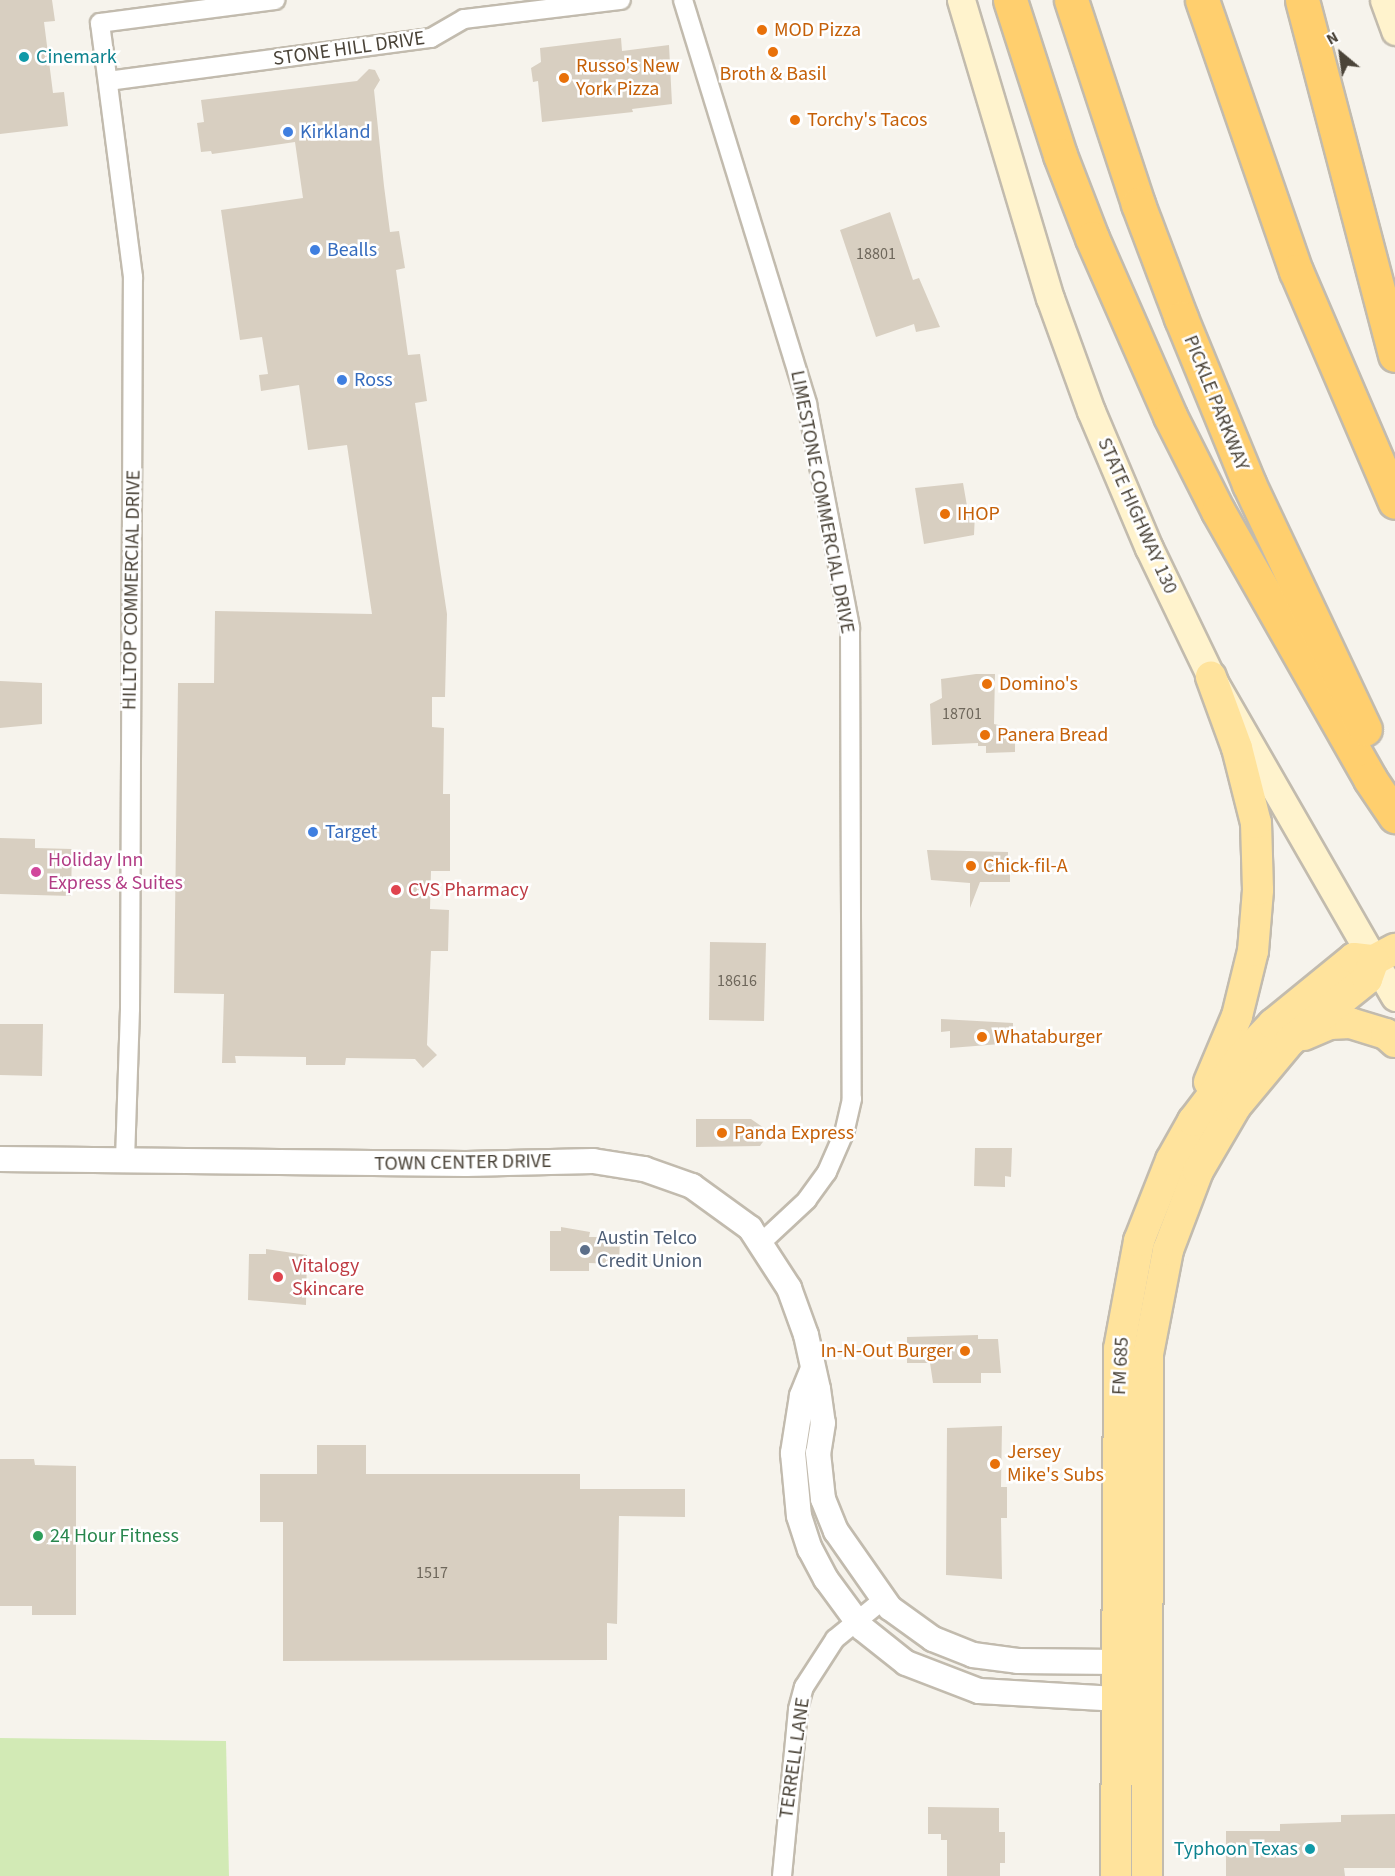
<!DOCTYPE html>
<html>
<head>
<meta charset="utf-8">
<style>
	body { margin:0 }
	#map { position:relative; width:1395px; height:1876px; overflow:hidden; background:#f6f3ec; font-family:"Source Sans 3",sans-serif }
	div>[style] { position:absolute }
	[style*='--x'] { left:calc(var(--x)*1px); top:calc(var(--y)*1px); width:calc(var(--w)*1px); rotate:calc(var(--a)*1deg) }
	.green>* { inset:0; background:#d2eab5 }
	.building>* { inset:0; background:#d8cfc1 }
	.roads { filter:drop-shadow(2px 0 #c2bbae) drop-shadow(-2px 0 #c2bbae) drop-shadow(0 2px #c2bbae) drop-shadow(0 -2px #c2bbae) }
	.minor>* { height:18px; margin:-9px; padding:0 9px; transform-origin:9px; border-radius:9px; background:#fff }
	.tertiary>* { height:24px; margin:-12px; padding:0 12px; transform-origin:12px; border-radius:12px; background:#fff }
	.secondary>* { height:27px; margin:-13.5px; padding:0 13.5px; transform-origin:13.5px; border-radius:13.5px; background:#fff3cd }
	.primary>* { height:30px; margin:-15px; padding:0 15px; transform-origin:15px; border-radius:15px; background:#ffe39c }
	.motorway>* { height:33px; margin:-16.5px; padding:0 16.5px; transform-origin:16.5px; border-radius:16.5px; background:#ffcf6e }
	.dots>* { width:16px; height:16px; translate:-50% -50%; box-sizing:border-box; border:3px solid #fff; border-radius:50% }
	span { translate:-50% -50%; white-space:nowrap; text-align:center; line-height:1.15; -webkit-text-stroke:5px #fff; paint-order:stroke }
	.number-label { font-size:16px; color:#6e675b }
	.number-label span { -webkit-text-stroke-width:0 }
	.food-label { font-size:20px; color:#c56008 }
	.left { translate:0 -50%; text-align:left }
	.right { translate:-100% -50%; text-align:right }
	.street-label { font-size:20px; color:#4b4439 }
	.culture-label { font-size:20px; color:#0d838f }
	.shop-label { font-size:20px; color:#366cbe }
	.hotel-label { font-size:20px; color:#b23c85 }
	.health-label { font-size:20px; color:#be3a42 }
	.service-label { font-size:20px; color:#4e5e75 }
	.leisure-label { font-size:20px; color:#27864d }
	.north { position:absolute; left:1311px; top:24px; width:60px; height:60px; -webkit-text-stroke:4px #fff; paint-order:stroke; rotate:331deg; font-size:16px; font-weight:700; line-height:24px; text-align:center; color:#4b4439 }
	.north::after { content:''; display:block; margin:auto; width:21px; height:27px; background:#4b4439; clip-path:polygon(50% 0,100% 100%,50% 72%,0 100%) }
</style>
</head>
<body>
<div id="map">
	<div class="green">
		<i style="clip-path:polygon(0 1738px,226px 1741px,229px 1876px,0 1876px)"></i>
	</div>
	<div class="building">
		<i style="clip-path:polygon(0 0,52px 0,55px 21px,44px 22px,53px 93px,64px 92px,68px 126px,0 134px)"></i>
		<i style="clip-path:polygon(621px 38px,622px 51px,669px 45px,672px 104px,632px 109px,633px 112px,542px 122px,538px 81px,533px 82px,531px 68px,541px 62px,540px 48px)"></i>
		<i style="clip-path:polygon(369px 69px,375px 70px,380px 80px,374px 90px,384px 186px,390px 232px,399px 231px,405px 268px,396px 270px,408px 355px,420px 354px,427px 401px,415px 403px,447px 614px,445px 697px,432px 697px,432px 727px,444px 728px,443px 794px,450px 794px,450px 871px,431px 871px,430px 909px,449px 910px,448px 951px,431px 951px,427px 1045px,437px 1055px,423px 1068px,415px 1059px,346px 1058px,345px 1065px,306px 1065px,306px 1057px,235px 1056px,236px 1063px,222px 1063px,224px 994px,174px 993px,178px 683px,214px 683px,215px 611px,372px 614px,347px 445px,308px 450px,299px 385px,261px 391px,259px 375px,268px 374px,262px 337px,240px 340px,221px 210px,303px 198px,295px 142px,212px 154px,211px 151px,201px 152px,197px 123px,204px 122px,201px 100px,357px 81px)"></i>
		<i style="clip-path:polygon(890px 212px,913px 280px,919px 278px,940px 327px,916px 332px,914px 324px,876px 337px,840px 230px)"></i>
		<i style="clip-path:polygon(963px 483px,967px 506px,971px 514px,975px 513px,974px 535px,924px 544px,915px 488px)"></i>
		<i style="clip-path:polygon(976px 674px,995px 674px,994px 724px,1003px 726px,1004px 739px,1015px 738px,1015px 752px,986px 753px,986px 746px,978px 746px,978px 743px,932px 745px,930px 704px,942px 698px,941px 679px)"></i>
		<i style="clip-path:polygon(0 681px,42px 683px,42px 724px,0 728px)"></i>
		<i style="clip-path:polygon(0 838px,35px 839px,35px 848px,72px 849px,71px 896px,0 894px)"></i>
		<i style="clip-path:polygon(927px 850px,1008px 852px,1008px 861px,1015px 861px,1015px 873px,1010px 873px,1010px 882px,980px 882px,970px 908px,970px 883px,931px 880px)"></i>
		<i style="clip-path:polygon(710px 942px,766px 943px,764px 1021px,709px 1020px)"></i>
		<i style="clip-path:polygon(941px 1019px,1013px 1023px,1013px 1043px,950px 1048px,950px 1031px,941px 1032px)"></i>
		<i style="clip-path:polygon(0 1024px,43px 1024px,42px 1076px,0 1075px)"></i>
		<i style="clip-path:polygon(696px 1119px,751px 1119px,770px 1132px,760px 1146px,696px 1147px)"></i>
		<i style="clip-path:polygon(975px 1148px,1012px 1148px,1011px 1177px,1005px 1176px,1005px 1187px,974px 1186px)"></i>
		<i style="clip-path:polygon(561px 1227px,590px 1232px,589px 1237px,620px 1237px,619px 1264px,589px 1263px,589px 1271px,550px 1271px,550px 1231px,561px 1231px)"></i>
		<i style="clip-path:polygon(266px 1249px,307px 1255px,306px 1305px,248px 1300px,249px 1254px,266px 1254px)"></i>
		<i style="clip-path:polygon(978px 1335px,978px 1339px,998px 1339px,1001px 1373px,981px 1373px,981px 1383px,933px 1383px,930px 1363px,907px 1363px,907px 1337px)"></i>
		<i style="clip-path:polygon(1002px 1426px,1001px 1487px,1007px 1487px,1007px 1518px,1001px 1518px,1002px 1579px,946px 1575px,947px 1428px)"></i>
		<i style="clip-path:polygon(317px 1445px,366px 1445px,366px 1474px,580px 1474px,580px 1489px,685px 1489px,685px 1517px,619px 1516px,617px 1624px,607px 1623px,607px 1660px,283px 1661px,283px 1522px,260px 1522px,260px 1474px,317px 1474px)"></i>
		<i style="clip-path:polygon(0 1459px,34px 1459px,35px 1465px,76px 1466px,76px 1615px,32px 1615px,32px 1606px,0 1606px)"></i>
		<i style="clip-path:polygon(928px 1807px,999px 1808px,999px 1832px,1005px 1832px,1005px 1863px,1000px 1863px,1000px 1876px,947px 1876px,947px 1840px,941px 1840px,941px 1834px,928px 1834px)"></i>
		<i style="clip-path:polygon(1395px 1814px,1395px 1868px,1344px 1868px,1345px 1876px,1226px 1876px,1226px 1831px,1280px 1831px,1280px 1824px,1341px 1822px,1341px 1815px)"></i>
	</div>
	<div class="roads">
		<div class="minor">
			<i style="--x:683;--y:0;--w:423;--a:72.9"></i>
			<i style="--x:807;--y:404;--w:228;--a:79.1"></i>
			<i style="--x:850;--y:628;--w:471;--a:89.8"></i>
			<i style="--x:852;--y:1099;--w:35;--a:103"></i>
			<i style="--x:844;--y:1133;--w:43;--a:113.6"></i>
			<i style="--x:827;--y:1172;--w:34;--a:126"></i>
			<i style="--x:807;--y:1200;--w:62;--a:137"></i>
			<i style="--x:108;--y:81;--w:326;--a:-7.6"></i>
			<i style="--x:431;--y:38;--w:38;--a:-30"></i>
			<i style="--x:464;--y:19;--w:158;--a:-6.9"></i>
			<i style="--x:125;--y:1160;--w:151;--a:-88.1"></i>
			<i style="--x:130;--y:1009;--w:732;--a:-89.77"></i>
			<i style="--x:133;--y:277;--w:256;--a:-97.4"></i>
			<i style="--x:100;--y:23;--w:177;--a:-7.5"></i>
			<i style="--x:782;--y:1876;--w:168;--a:-84.5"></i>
			<i style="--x:798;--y:1709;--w:23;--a:-75"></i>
			<i style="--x:804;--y:1687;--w:57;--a:-57.1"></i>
			<i style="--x:835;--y:1639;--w:63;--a:-39.2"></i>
		</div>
		<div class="tertiary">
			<i style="--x:0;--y:1159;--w:466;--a:0.6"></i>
			<i style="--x:466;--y:1164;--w:127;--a:-1.4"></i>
			<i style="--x:593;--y:1161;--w:52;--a:8.9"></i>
			<i style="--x:644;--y:1169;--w:51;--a:19.5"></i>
			<i style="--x:692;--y:1186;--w:72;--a:35.9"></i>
			<i style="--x:750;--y:1228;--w:72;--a:57"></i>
			<i style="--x:789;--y:1288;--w:50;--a:70.1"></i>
			<i style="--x:806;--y:1335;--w:55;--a:77.5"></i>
			<i style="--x:818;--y:1389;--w:34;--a:82"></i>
			<i style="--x:823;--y:1423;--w:30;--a:99"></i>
			<i style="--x:818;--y:1453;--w:46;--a:83.8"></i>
			<i style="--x:823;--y:1499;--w:35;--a:68"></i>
			<i style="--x:836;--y:1531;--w:94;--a:55"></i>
			<i style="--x:890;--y:1608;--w:53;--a:35.8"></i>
			<i style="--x:933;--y:1639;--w:43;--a:21.8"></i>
			<i style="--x:973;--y:1655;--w:45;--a:7.6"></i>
			<i style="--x:1018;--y:1661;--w:99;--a:0.6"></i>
			<i style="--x:1117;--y:1662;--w:18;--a:27"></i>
			<i style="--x:812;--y:1371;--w:27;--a:112"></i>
			<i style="--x:802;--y:1396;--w:58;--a:99"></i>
			<i style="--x:793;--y:1453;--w:63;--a:84.6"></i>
			<i style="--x:799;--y:1516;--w:35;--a:72"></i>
			<i style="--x:810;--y:1549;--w:34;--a:62"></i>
			<i style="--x:826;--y:1579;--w:61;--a:53.7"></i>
			<i style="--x:862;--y:1628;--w:56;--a:38.5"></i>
			<i style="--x:906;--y:1663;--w:78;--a:21"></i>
			<i style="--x:979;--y:1691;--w:137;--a:3.3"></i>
			<i style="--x:1116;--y:1699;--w:17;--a:-36"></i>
		</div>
		<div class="secondary">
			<i style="--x:961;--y:0;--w:311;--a:73.4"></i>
			<i style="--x:1050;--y:298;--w:120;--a:70.1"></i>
			<i style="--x:1091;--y:411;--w:149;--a:67.1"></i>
			<i style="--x:1149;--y:548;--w:143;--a:64.3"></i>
			<i style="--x:1211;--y:677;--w:369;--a:60.1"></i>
			<i style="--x:1384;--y:0;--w:33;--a:70"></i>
		</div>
		<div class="primary">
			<i style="--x:1304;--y:1035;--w:28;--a:-23"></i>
			<i style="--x:1330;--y:1024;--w:20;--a:-3"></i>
			<i style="--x:1350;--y:1023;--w:38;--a:17"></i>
			<i style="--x:1386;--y:1034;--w:12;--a:42"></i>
			<i style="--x:1209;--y:1082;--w:72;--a:-67"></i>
			<i style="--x:1237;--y:1016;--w:67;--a:-76.2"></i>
			<i style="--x:1253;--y:951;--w:61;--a:-85.3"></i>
			<i style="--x:1258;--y:890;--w:67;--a:-91.7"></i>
			<i style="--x:1256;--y:823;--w:77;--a:-104.2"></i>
			<i style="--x:1237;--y:748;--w:76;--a:-110.1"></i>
			<i style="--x:1116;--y:1876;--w:527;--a:-89.67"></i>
			<i style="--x:1119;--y:1349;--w:110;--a:-79.5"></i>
			<i style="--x:1139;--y:1241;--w:87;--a:-68.4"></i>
			<i style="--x:1171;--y:1160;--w:45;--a:-60.6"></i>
			<i style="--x:1193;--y:1121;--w:79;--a:-52.7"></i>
			<i style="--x:1241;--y:1058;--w:47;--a:-46.7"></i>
			<i style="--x:1273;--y:1024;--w:104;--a:-39.2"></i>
			<i style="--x:1354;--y:958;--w:20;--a:6"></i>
			<i style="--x:1374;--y:960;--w:24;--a:-28"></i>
			<i style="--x:1147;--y:1876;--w:522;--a:-89.89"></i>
			<i style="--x:1148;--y:1354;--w:106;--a:-79.1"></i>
			<i style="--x:1168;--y:1250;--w:85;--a:-69.2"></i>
			<i style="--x:1198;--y:1171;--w:75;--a:-59.7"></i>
			<i style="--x:1236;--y:1106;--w:85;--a:-50.3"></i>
			<i style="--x:1290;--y:1041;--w:99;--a:-38.8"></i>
			<i style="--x:1367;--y:979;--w:20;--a:-70"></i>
		</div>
		<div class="motorway">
			<i style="--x:1010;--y:0;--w:163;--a:72.1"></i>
			<i style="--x:1060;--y:155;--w:89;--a:68.9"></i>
			<i style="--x:1092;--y:238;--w:194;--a:66.3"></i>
			<i style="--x:1170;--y:416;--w:106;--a:63.2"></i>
			<i style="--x:1218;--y:511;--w:308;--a:60.4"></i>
			<i style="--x:1370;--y:779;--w:45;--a:56"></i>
			<i style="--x:1071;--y:0;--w:215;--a:71.8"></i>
			<i style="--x:1138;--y:204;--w:122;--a:69.3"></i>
			<i style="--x:1181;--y:318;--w:179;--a:67.7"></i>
			<i style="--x:1249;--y:484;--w:271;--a:64.7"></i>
			<i style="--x:1202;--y:0;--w:287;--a:70.9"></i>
			<i style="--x:1296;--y:271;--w:251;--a:66.8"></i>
			<i style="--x:1302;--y:0;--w:367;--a:75.3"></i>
		</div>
	</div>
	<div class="dots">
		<i style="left:762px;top:30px;background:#e8710a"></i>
		<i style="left:773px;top:52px;background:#e8710a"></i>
		<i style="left:24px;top:57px;background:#0f9aa8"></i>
		<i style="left:564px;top:78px;background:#e8710a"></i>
		<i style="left:795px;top:120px;background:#e8710a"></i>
		<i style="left:288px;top:132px;background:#3f7fe0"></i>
		<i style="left:315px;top:250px;background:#3f7fe0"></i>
		<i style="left:342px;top:380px;background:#3f7fe0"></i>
		<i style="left:945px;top:514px;background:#e8710a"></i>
		<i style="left:987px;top:684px;background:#e8710a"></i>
		<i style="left:985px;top:735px;background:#e8710a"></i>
		<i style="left:313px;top:832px;background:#3f7fe0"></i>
		<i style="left:971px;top:866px;background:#e8710a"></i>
		<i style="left:36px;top:872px;background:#d1479c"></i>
		<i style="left:396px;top:890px;background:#e0444e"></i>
		<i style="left:982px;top:1037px;background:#e8710a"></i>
		<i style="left:722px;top:1133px;background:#e8710a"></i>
		<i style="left:585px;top:1250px;background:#5c6f8a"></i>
		<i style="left:278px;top:1277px;background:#e0444e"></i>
		<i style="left:965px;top:1351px;background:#e8710a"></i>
		<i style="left:995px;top:1464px;background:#e8710a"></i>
		<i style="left:38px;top:1536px;background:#2e9e5b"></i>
		<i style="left:1310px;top:1849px;background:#0f9aa8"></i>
	</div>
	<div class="number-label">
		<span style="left:876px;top:254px">18801</span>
		<span style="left:962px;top:714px">18701</span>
		<span style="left:737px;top:981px">18616</span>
		<span style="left:432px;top:1573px">1517</span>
	</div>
	<div class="food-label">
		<span class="left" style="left:774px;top:30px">MOD Pizza</span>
		<span class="left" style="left:576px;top:78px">Russo's New<br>York Pizza</span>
		<span style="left:773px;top:74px">Broth &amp; Basil</span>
		<span class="left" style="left:807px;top:120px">Torchy's Tacos</span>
		<span class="left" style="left:957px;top:514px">IHOP</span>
		<span class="left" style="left:999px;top:684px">Domino's</span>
		<span class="left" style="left:997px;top:735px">Panera Bread</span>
		<span class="left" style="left:983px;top:866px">Chick-fil-A</span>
		<span class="left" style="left:994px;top:1037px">Whataburger</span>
		<span class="left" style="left:734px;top:1133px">Panda Express</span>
		<span class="right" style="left:953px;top:1351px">In-N-Out Burger</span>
		<span class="left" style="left:1007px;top:1464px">Jersey<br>Mike's Subs</span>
	</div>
	<div class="street-label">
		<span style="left:349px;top:49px;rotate:-8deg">STONE HILL DRIVE</span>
		<span style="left:1216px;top:403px;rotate:68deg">PICKLE PARKWAY</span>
		<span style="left:822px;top:502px;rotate:79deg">LIMESTONE COMMERCIAL DRIVE</span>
		<span style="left:1137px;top:516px;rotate:66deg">STATE HIGHWAY 130</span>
		<span style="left:132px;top:590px;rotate:-89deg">HILLTOP COMMERCIAL DRIVE</span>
		<span style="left:463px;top:1163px;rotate:-1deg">TOWN CENTER DRIVE</span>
		<span style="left:1121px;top:1366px;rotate:-87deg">FM 685</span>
		<span style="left:795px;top:1758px;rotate:-82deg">TERRELL LANE</span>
	</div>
	<div class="culture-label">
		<span class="left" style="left:36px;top:57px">Cinemark</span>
		<span class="right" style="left:1298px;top:1849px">Typhoon Texas</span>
	</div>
	<div class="shop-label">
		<span class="left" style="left:300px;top:132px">Kirkland</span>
		<span class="left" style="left:327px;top:250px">Bealls</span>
		<span class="left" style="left:354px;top:380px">Ross</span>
		<span class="left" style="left:325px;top:832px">Target</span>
	</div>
	<div class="hotel-label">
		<span class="left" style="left:48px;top:872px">Holiday Inn<br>Express &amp; Suites</span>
	</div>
	<div class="health-label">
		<span class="left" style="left:408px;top:890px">CVS Pharmacy</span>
		<span class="left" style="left:292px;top:1278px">Vitalogy<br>Skincare</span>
	</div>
	<div class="service-label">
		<span class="left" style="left:597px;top:1250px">Austin Telco<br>Credit Union</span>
	</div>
	<div class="leisure-label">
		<span class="left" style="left:50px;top:1536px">24 Hour Fitness</span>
	</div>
	<div class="north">N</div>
</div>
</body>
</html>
